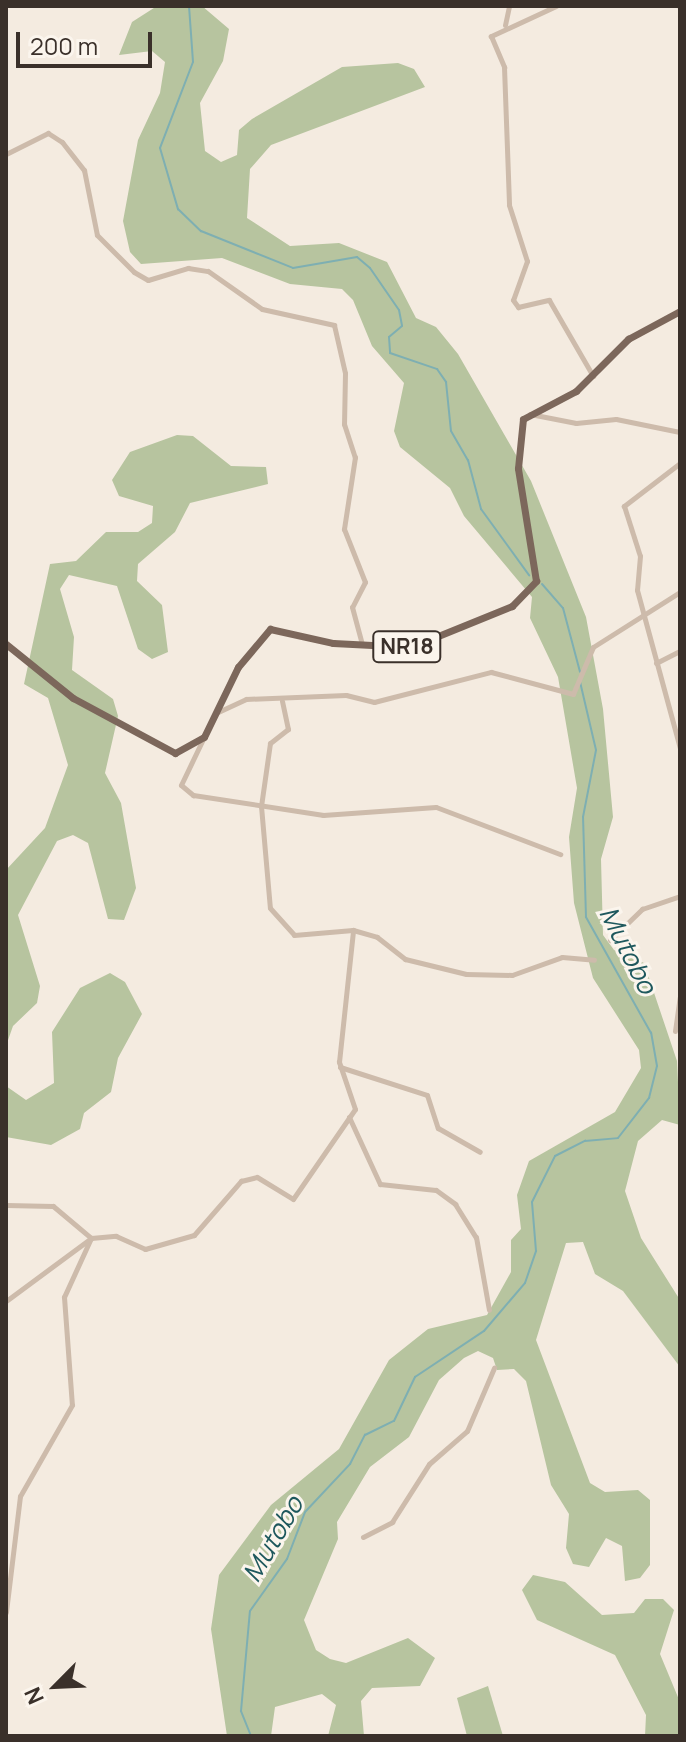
<!DOCTYPE html>
<html>
<head>
<meta charset="utf-8">
<style>
	body { margin:0 }
	#map { position:relative; width:686px; height:1742px; overflow:hidden; background:#f4ebe0; font-family:Manrope,sans-serif }
	div>[style] { position:absolute }
	[style*='--x'] { left:calc(var(--x)*1px); top:calc(var(--y)*1px); width:calc(var(--w)*1px); rotate:calc(var(--a)*1deg) }
	.green>* { inset:0; background:#b7c49f }
	.stream>* { height:2px; margin:-1px; padding:0 1px; transform-origin:1px; border-radius:1px; background:#7eafb2 }
	.minor>* { height:5px; margin:-2.5px; padding:0 2.5px; transform-origin:2.5px; border-radius:2.5px; background:#cdbbab }
	.primary>* { height:7px; margin:-3.5px; padding:0 3.5px; transform-origin:3.5px; border-radius:3.5px; background:#7c675b }
	span { translate:-50% -50%; white-space:nowrap; text-align:center; line-height:1.15; -webkit-text-stroke:6px #fbf5ed; paint-order:stroke }
	.shield-label span { padding:2px 6px; background:#fbf5ed; border:2px solid; border-radius:6px; -webkit-text-stroke-width:0 }
	.shield-label { font-size:22px; color:#3a302a; font-weight:700 }
	.water-label { font-size:26px; color:#1e585d; font-style:italic }
	.frame { position:absolute; inset:0; border:8px solid #3a302a; pointer-events:none }
	.north { position:absolute; left:16px; top:1646px; width:80px; height:80px; -webkit-text-stroke:6px #fbf5ed; paint-order:stroke; rotate:246deg; font-size:22px; font-weight:700; line-height:32px; text-align:center; color:#3a302a }
	.north::after { content:''; display:block; margin:auto; width:28px; height:36px; background:#3a302a; clip-path:polygon(50% 0,100% 100%,50% 72%,0 100%) }
	.scale { position:absolute; left:16px; top:32px; width:136px; height:36px; box-sizing:border-box; border:4px solid #3a302a; border-top:0; padding-left:10px; font-size:24px; line-height:28px; white-space:nowrap; color:#3a302a; -webkit-text-stroke:6px #fbf5ed; paint-order:stroke }
</style>
</head>
<body>
<div id="map">
	<div class="green">
		<i style="clip-path:polygon(157px 6px,202px 6px,229px 29px,223px 61px,200px 103px,205px 151px,221px 162px,237px 155px,239px 130px,252px 119px,342px 67px,398px 63px,414px 69px,425px 87px,271px 145px,250px 169px,247px 218px,290px 246px,339px 243px,387px 262px,416px 318px,436px 327px,458px 354px,531px 481px,586px 617px,603px 709px,613px 817px,601px 859px,603px 935px,614px 950px,644px 963px,677px 1061px,680px 1125px,662px 1120px,638px 1141px,625px 1191px,641px 1238px,680px 1300px,680px 1367px,623px 1291px,595px 1274px,583px 1242px,566px 1243px,536px 1340px,590px 1483px,605px 1492px,638px 1490px,650px 1500px,650px 1565px,640px 1578px,625px 1581px,622px 1546px,606px 1538px,589px 1567px,573px 1564px,566px 1548px,569px 1514px,551px 1485px,526px 1381px,514px 1369px,497px 1370px,493px 1358px,478px 1351px,464px 1358px,439px 1380px,409px 1437px,370px 1467px,337px 1522px,338px 1539px,304px 1620px,316px 1650px,330px 1659px,346px 1663px,408px 1638px,435px 1658px,420px 1686px,372px 1688px,361px 1701px,364px 1736px,328px 1736px,336px 1705px,322px 1694px,275px 1707px,271px 1736px,227px 1736px,211px 1629px,219px 1575px,271px 1505px,339px 1449px,389px 1360px,428px 1329px,487px 1315px,511px 1272px,511px 1240px,521px 1229px,517px 1195px,529px 1161px,615px 1112px,641px 1068px,639px 1050px,593px 978px,574px 903px,569px 837px,577px 788px,558px 677px,530px 618px,532px 597px,464px 516px,450px 488px,400px 447px,394px 431px,404px 383px,372px 346px,353px 300px,342px 289px,290px 284px,222px 258px,141px 264px,130px 252px,123px 221px,138px 140px,160px 93px,165px 62px,152px 51px,119px 55px,132px 22px)"></i>
		<i style="clip-path:polygon(177px 435px,193px 436px,231px 466px,266px 467px,268px 484px,190px 503px,175px 532px,138px 564px,137px 581px,162px 605px,168px 652px,152px 659px,138px 649px,117px 586px,69px 575px,60px 589px,74px 637px,72px 670px,113px 699px,118px 716px,105px 773px,121px 803px,136px 888px,124px 920px,108px 919px,88px 843px,73px 835px,57px 841px,18px 915px,40px 986px,37px 1003px,13px 1026px,6px 1046px,6px 870px,45px 828px,68px 765px,48px 698px,24px 684px,50px 564px,76px 561px,106px 532px,138px 532px,152px 523px,153px 506px,119px 496px,112px 480px,130px 452px)"></i>
		<i style="clip-path:polygon(110px 973px,125px 982px,142px 1014px,118px 1058px,111px 1092px,84px 1113px,80px 1129px,51px 1145px,6px 1137px,6px 1086px,26px 1100px,54px 1083px,52px 1032px,80px 988px)"></i>
		<i style="clip-path:polygon(533px 1575px,565px 1582px,602px 1615px,634px 1613px,645px 1599px,663px 1599px,674px 1610px,660px 1654px,680px 1702px,680px 1736px,645px 1736px,646px 1715px,615px 1655px,537px 1620px,522px 1590px)"></i>
		<i style="clip-path:polygon(488px 1686px,503px 1736px,467px 1736px,457px 1698px)"></i>
	</div>
	<div class="stream">
		<i style="--x:189;--y:6;--w:56;--a:85.9"></i>
		<i style="--x:193;--y:62;--w:92;--a:111"></i>
		<i style="--x:160;--y:148;--w:64;--a:73.6"></i>
		<i style="--x:178;--y:209;--w:32;--a:44"></i>
		<i style="--x:201;--y:231;--w:99;--a:21.9"></i>
		<i style="--x:293;--y:268;--w:65;--a:-9.8"></i>
		<i style="--x:357;--y:257;--w:17;--a:40"></i>
		<i style="--x:370;--y:268;--w:51;--a:55.4"></i>
		<i style="--x:399;--y:310;--w:16;--a:79"></i>
		<i style="--x:402;--y:326;--w:17;--a:140"></i>
		<i style="--x:389;--y:337;--w:16;--a:86"></i>
		<i style="--x:390;--y:353;--w:50;--a:18.8"></i>
		<i style="--x:437;--y:369;--w:16;--a:55"></i>
		<i style="--x:446;--y:382;--w:49;--a:84.2"></i>
		<i style="--x:451;--y:431;--w:34;--a:60"></i>
		<i style="--x:468;--y:460;--w:51;--a:75.1"></i>
		<i style="--x:481;--y:509;--w:82;--a:54"></i>
		<i style="--x:542;--y:584;--w:32;--a:49"></i>
		<i style="--x:563;--y:608;--w:66;--a:75.1"></i>
		<i style="--x:251;--y:1736;--w:27;--a:-112"></i>
		<i style="--x:241;--y:1711;--w:100;--a:-84.9"></i>
		<i style="--x:250;--y:1611;--w:64;--a:-54.6"></i>
		<i style="--x:287;--y:1559;--w:50;--a:-69"></i>
		<i style="--x:305;--y:1512;--w:66;--a:-46.8"></i>
		<i style="--x:350;--y:1464;--w:33;--a:-63"></i>
		<i style="--x:365;--y:1435;--w:32;--a:-26"></i>
		<i style="--x:394;--y:1421;--w:49;--a:-64.5"></i>
		<i style="--x:415;--y:1377;--w:83;--a:-33.7"></i>
		<i style="--x:484;--y:1331;--w:63;--a:-49.5"></i>
		<i style="--x:525;--y:1283;--w:34;--a:-71"></i>
		<i style="--x:536;--y:1251;--w:49;--a:-94.7"></i>
		<i style="--x:532;--y:1202;--w:51;--a:-63.4"></i>
		<i style="--x:555;--y:1156;--w:34;--a:-27"></i>
		<i style="--x:585;--y:1141;--w:33;--a:-5"></i>
		<i style="--x:618;--y:1138;--w:51;--a:-52.2"></i>
		<i style="--x:649;--y:1098;--w:33;--a:-76"></i>
		<i style="--x:657;--y:1066;--w:34;--a:-100"></i>
		<i style="--x:651;--y:1033;--w:133;--a:-119.3"></i>
		<i style="--x:586;--y:917;--w:100;--a:-91.7"></i>
		<i style="--x:583;--y:817;--w:68;--a:-79"></i>
		<i style="--x:596;--y:750;--w:70;--a:-103.2"></i>
	</div>
	<div class="minor">
		<i style="--x:556;--y:6;--w:72;--a:155.2"></i>
		<i style="--x:491;--y:36;--w:34;--a:67"></i>
		<i style="--x:504;--y:67;--w:138;--a:87.9"></i>
		<i style="--x:509;--y:205;--w:59;--a:72.2"></i>
		<i style="--x:527;--y:261;--w:41;--a:109.7"></i>
		<i style="--x:513;--y:300;--w:9;--a:54"></i>
		<i style="--x:518;--y:307;--w:32;--a:-13"></i>
		<i style="--x:549;--y:300;--w:88;--a:59.9"></i>
		<i style="--x:679;--y:6;--w:1;--a:0"></i>
		<i style="--x:505;--y:25;--w:19;--a:-78"></i>
		<i style="--x:6;--y:154;--w:47;--a:-26.6"></i>
		<i style="--x:48;--y:133;--w:17;--a:33"></i>
		<i style="--x:62;--y:142;--w:36;--a:52"></i>
		<i style="--x:84;--y:170;--w:66;--a:78.7"></i>
		<i style="--x:97;--y:235;--w:52;--a:45"></i>
		<i style="--x:134;--y:272;--w:16;--a:30"></i>
		<i style="--x:148;--y:280;--w:42;--a:-16.7"></i>
		<i style="--x:188;--y:268;--w:20;--a:9"></i>
		<i style="--x:208;--y:271;--w:66;--a:35.1"></i>
		<i style="--x:262;--y:309;--w:74;--a:12.5"></i>
		<i style="--x:334;--y:325;--w:49;--a:77.1"></i>
		<i style="--x:345;--y:373;--w:51;--a:91.1"></i>
		<i style="--x:344;--y:424;--w:35;--a:72"></i>
		<i style="--x:355;--y:457;--w:73;--a:98.7"></i>
		<i style="--x:344;--y:529;--w:57;--a:68.4"></i>
		<i style="--x:365;--y:582;--w:28;--a:117"></i>
		<i style="--x:352;--y:607;--w:38;--a:75"></i>
		<i style="--x:530;--y:414;--w:47;--a:11.1"></i>
		<i style="--x:576;--y:423;--w:40;--a:-5.7"></i>
		<i style="--x:616;--y:419;--w:65;--a:11.5"></i>
		<i style="--x:680;--y:463;--w:71;--a:142.5"></i>
		<i style="--x:624;--y:506;--w:52;--a:72.3"></i>
		<i style="--x:640;--y:556;--w:34;--a:95"></i>
		<i style="--x:637;--y:590;--w:164;--a:74.8"></i>
		<i style="--x:656;--y:663;--w:27;--a:-27"></i>
		<i style="--x:282;--y:701;--w:29;--a:78"></i>
		<i style="--x:288;--y:729;--w:23;--a:142"></i>
		<i style="--x:270;--y:743;--w:64;--a:98.1"></i>
		<i style="--x:261;--y:806;--w:102;--a:85"></i>
		<i style="--x:270;--y:908;--w:36;--a:48"></i>
		<i style="--x:294;--y:935;--w:59;--a:-4.8"></i>
		<i style="--x:353;--y:930;--w:25;--a:16"></i>
		<i style="--x:377;--y:937;--w:36;--a:38"></i>
		<i style="--x:405;--y:959;--w:63;--a:13.8"></i>
		<i style="--x:466;--y:974;--w:46;--a:1.2"></i>
		<i style="--x:512;--y:975;--w:53;--a:-19.8"></i>
		<i style="--x:562;--y:957;--w:32;--a:5"></i>
		<i style="--x:218;--y:712;--w:31;--a:-25"></i>
		<i style="--x:246;--y:699;--w:100;--a:-2.3"></i>
		<i style="--x:346;--y:695;--w:29;--a:14"></i>
		<i style="--x:374;--y:702;--w:121;--a:-14.4"></i>
		<i style="--x:491;--y:672;--w:85;--a:15"></i>
		<i style="--x:573;--y:694;--w:51;--a:-66.9"></i>
		<i style="--x:593;--y:647;--w:103;--a:-32.3"></i>
		<i style="--x:203;--y:739;--w:51;--a:115.6"></i>
		<i style="--x:181;--y:785;--w:16;--a:40"></i>
		<i style="--x:193;--y:795;--w:132;--a:8.7"></i>
		<i style="--x:323;--y:815;--w:113;--a:-4"></i>
		<i style="--x:436;--y:807;--w:133;--a:20.8"></i>
		<i style="--x:680;--y:796;--w:52;--a:90"></i>
		<i style="--x:610;--y:940;--w:45;--a:-44.1"></i>
		<i style="--x:642;--y:909;--w:40;--a:-18.9"></i>
		<i style="--x:675;--y:1031;--w:34;--a:-82"></i>
		<i style="--x:340;--y:1067;--w:91;--a:17.8"></i>
		<i style="--x:427;--y:1095;--w:35;--a:72"></i>
		<i style="--x:438;--y:1128;--w:48;--a:29.7"></i>
		<i style="--x:349;--y:1117;--w:74;--a:65.2"></i>
		<i style="--x:380;--y:1184;--w:56;--a:6.1"></i>
		<i style="--x:436;--y:1190;--w:24;--a:36"></i>
		<i style="--x:455;--y:1204;--w:39;--a:58"></i>
		<i style="--x:476;--y:1237;--w:74;--a:79.9"></i>
		<i style="--x:6;--y:1205;--w:47;--a:1.2"></i>
		<i style="--x:53;--y:1206;--w:50;--a:40.1"></i>
		<i style="--x:91;--y:1238;--w:65;--a:114.6"></i>
		<i style="--x:64;--y:1297;--w:108;--a:85.8"></i>
		<i style="--x:72;--y:1405;--w:105;--a:119.7"></i>
		<i style="--x:20;--y:1496;--w:117;--a:96.9"></i>
		<i style="--x:6;--y:1301;--w:106;--a:-36.5"></i>
		<i style="--x:91;--y:1238;--w:25;--a:-5"></i>
		<i style="--x:116;--y:1236;--w:32;--a:24"></i>
		<i style="--x:145;--y:1249;--w:51;--a:-15.9"></i>
		<i style="--x:194;--y:1235;--w:72;--a:-49"></i>
		<i style="--x:241;--y:1181;--w:16;--a:-14"></i>
		<i style="--x:257;--y:1177;--w:42;--a:31.4"></i>
		<i style="--x:293;--y:1199;--w:109;--a:-55.4"></i>
		<i style="--x:355;--y:1109;--w:50;--a:-108.8"></i>
		<i style="--x:339;--y:1062;--w:133;--a:-83.9"></i>
		<i style="--x:363;--y:1537;--w:33;--a:-27"></i>
		<i style="--x:392;--y:1522;--w:69;--a:-57.5"></i>
		<i style="--x:429;--y:1464;--w:50;--a:-41"></i>
		<i style="--x:467;--y:1431;--w:69;--a:-66.8"></i>
	</div>
	<div class="primary">
		<i style="--x:6;--y:644;--w:86;--a:38.9"></i>
		<i style="--x:73;--y:698;--w:116;--a:28.3"></i>
		<i style="--x:175;--y:753;--w:33;--a:-29"></i>
		<i style="--x:204;--y:737;--w:78;--a:-64.1"></i>
		<i style="--x:238;--y:667;--w:50;--a:-49.9"></i>
		<i style="--x:270;--y:629;--w:65;--a:12.5"></i>
		<i style="--x:333;--y:643;--w:78;--a:2.9"></i>
		<i style="--x:411;--y:647;--w:109;--a:-22.1"></i>
		<i style="--x:512;--y:606;--w:35;--a:-46"></i>
		<i style="--x:536;--y:581;--w:114;--a:-99.1"></i>
		<i style="--x:518;--y:468;--w:49;--a:-84.2"></i>
		<i style="--x:523;--y:419;--w:60;--a:-27.8"></i>
		<i style="--x:576;--y:391;--w:74;--a:-45"></i>
		<i style="--x:628;--y:339;--w:59;--a:-28.3"></i>
	</div>
	<div class="shield-label">
		<span style="left:407px;top:647px">NR18</span>
	</div>
	<div class="water-label">
		<span style="left:628px;top:950px;rotate:63deg">Mutobo</span>
		<span style="left:273px;top:1539px;rotate:-60deg">Mutobo</span>
	</div>
	<div class="frame"></div>
	<div class="north">N</div>
	<div class="scale">200 m</div>
</div>
</body>
</html>
